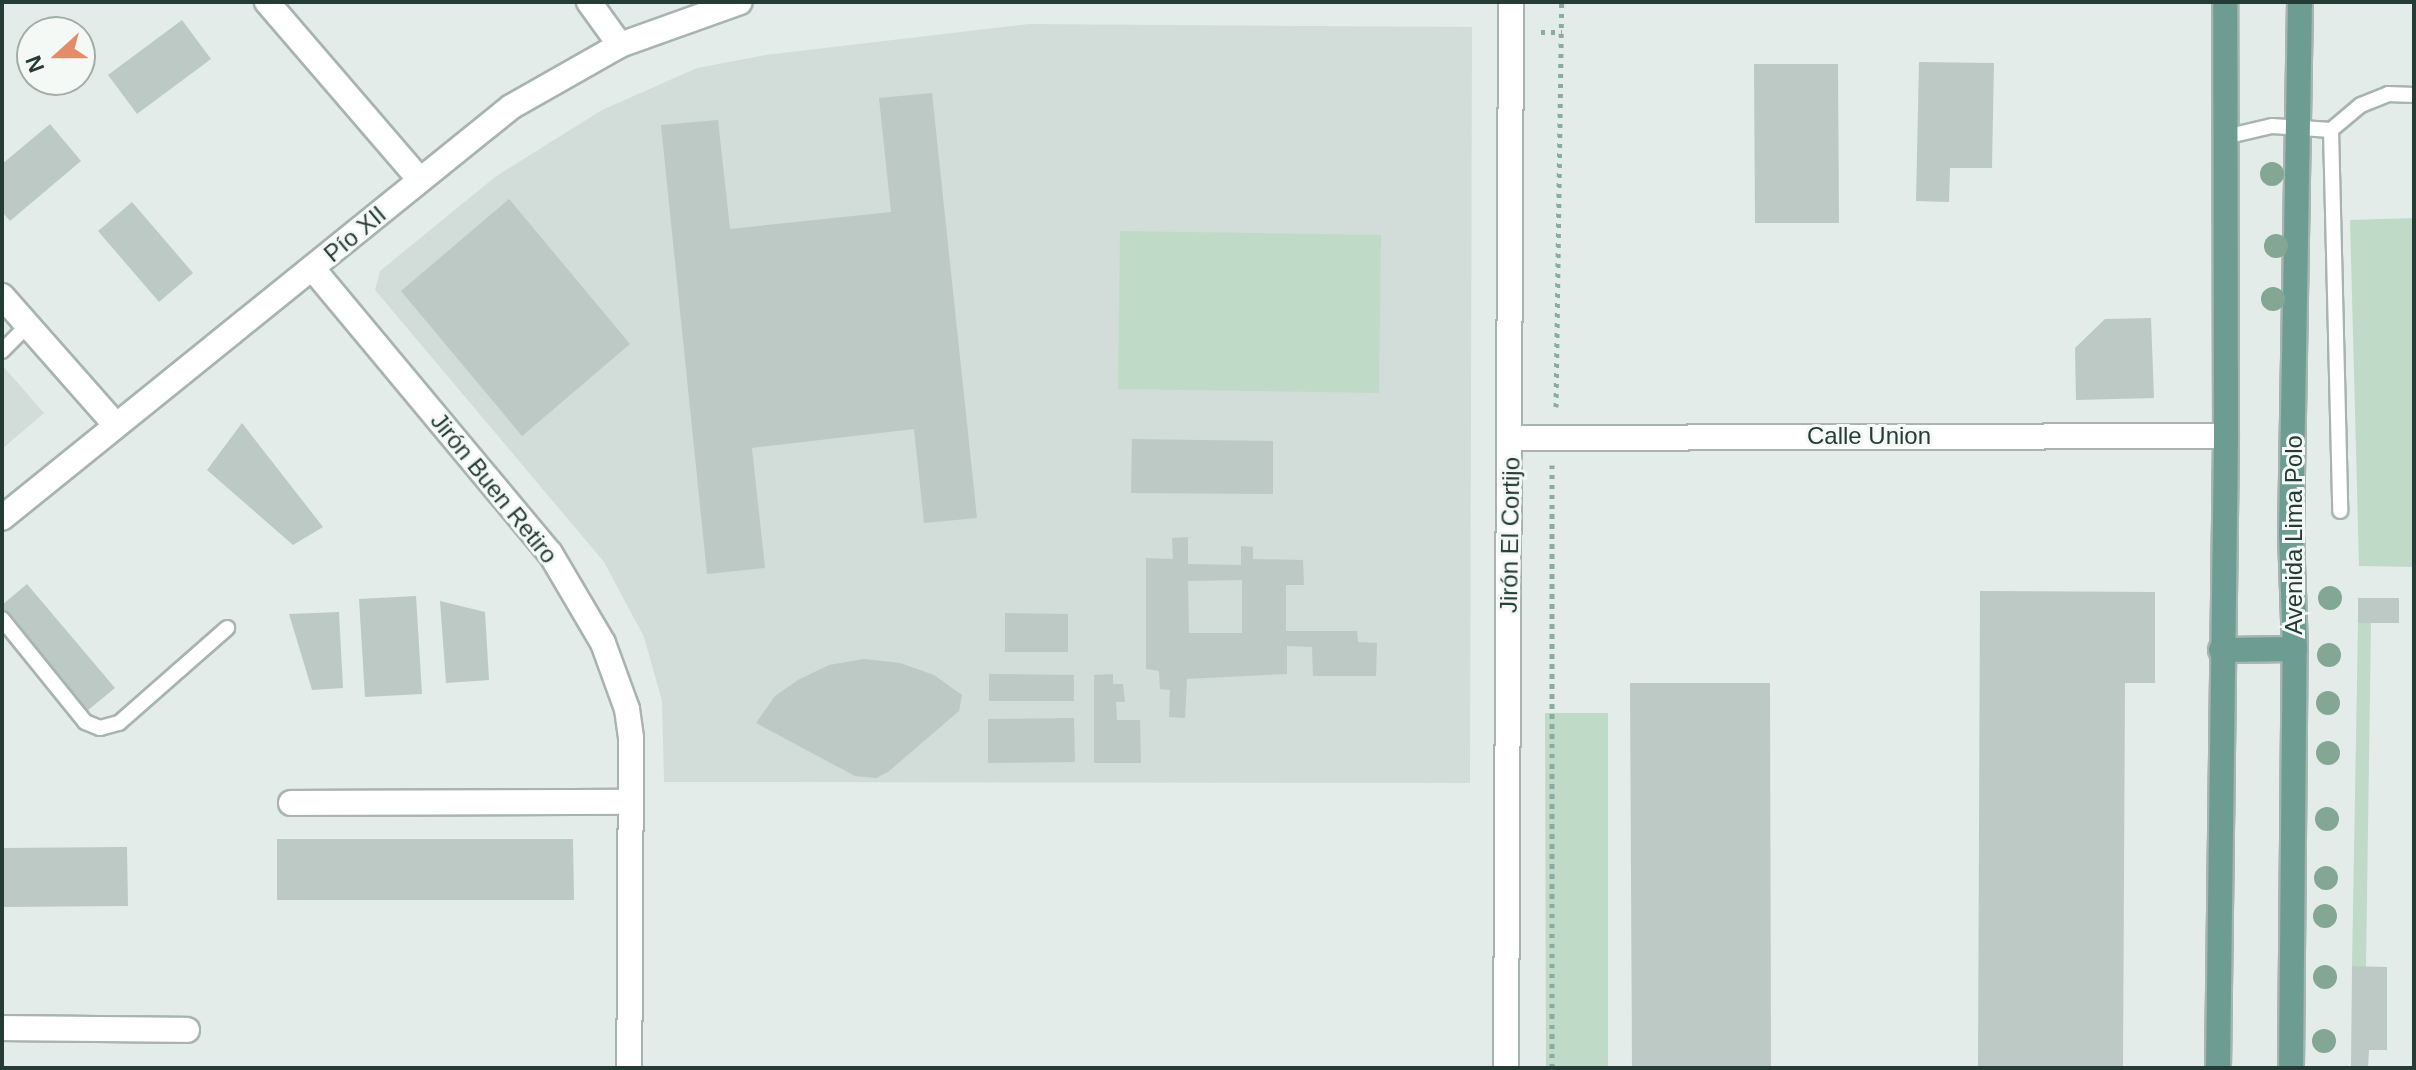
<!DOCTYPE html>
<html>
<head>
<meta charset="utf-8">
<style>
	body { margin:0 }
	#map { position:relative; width:2416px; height:1070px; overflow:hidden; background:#e4ece9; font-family:Arial,sans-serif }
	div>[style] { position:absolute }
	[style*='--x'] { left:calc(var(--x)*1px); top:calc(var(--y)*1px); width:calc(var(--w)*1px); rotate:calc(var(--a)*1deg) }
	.built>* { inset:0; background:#d2dcd8 }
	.green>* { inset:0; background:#bfdbc7 }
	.building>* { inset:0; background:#bcc9c5 }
	.path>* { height:5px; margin-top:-2.5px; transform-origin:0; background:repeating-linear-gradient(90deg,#87aca2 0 4px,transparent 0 10px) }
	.roads { filter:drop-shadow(2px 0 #a7b4b0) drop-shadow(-2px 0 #a7b4b0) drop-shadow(0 2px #a7b4b0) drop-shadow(0 -2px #a7b4b0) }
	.service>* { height:14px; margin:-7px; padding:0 7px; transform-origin:7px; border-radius:7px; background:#fff }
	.minor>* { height:24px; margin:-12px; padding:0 12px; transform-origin:12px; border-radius:12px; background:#fff }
	.tertiary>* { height:24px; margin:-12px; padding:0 12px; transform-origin:12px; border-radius:12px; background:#fff }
	.primary>* { height:24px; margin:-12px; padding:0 12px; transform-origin:12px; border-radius:12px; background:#6d9d92 }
	.trees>* { width:24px; height:24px; margin:-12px; border-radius:50%; background:#83a793 }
	span { translate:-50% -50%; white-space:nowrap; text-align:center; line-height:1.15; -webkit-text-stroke:6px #f4f9f6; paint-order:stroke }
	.street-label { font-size:24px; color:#253c36 }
	.frame { position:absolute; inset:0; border:4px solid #253c36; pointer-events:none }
	.north { position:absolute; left:16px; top:16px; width:80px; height:80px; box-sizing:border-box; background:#f4f9f6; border:2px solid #a1ada9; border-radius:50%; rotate:249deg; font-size:22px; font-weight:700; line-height:32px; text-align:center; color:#253c36 }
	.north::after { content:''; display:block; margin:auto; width:28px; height:36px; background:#e48c6a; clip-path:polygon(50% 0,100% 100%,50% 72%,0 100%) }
</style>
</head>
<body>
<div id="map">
	<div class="built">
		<i style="clip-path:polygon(1029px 24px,1472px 27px,1470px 783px,664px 782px,662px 701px,644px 637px,604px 562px,375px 290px,380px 271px,495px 177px,602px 110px,697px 68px,765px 55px)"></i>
		<i style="clip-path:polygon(2px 365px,44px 413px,2px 449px)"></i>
	</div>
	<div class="green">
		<i style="clip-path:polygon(2414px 218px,2414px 567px,2359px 566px,2350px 220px)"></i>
		<i style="clip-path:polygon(1120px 231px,1381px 235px,1379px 393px,1118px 389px)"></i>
		<i style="clip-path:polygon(2358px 623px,2371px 623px,2366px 967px,2352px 966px)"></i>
		<i style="clip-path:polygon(1545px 713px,1608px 713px,1608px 1068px,1546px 1068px)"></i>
	</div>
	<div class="building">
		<i style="clip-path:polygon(182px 20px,211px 59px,137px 114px,108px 75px)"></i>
		<i style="clip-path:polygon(1919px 62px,1994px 63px,1992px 168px,1950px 168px,1949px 202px,1916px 201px)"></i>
		<i style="clip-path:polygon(1754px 64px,1838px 64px,1839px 223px,1755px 223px)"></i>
		<i style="clip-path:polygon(932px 93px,977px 518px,924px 523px,914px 429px,752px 448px,765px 568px,707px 574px,661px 125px,718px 120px,730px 229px,891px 212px,879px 98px)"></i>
		<i style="clip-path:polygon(50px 124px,81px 161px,10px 221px,2px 212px,2px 164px)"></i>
		<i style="clip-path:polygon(509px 199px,630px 344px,522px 436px,401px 291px)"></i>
		<i style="clip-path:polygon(132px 202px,193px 273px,159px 302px,98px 231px)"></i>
		<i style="clip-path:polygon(2151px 318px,2154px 398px,2076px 400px,2075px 348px,2105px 319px)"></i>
		<i style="clip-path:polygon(242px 423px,323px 527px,293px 545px,207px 470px)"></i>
		<i style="clip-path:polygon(1132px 439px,1273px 441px,1273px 494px,1131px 493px)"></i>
		<i style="clip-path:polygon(evenodd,1188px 537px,1188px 564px,1241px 565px,1241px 546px,1253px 547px,1253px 559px,1303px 560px,1304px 585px,1286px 585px,1286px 631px,1357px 631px,1358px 642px,1377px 643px,1376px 676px,1313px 676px,1312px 647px,1287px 646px,1287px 674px,1187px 679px,1185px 718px,1169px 717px,1170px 690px,1160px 689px,1159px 671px,1146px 669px,1146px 558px,1173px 559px,1172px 538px,1188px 537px,1242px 580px,1242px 633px,1189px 633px,1188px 581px,1242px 580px)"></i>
		<i style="clip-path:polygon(27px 584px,115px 688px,87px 711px,2px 610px,2px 605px)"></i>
		<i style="clip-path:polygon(1980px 591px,2155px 592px,2155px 683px,2125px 683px,2123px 1068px,1978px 1068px)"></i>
		<i style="clip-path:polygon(416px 596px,422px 694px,365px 697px,359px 599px)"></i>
		<i style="clip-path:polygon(2358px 598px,2399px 598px,2399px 623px,2358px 623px)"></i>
		<i style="clip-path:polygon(440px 601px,485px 612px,489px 680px,446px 683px)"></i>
		<i style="clip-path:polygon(339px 612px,343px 688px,312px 690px,289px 614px)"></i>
		<i style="clip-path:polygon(1005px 613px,1068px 614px,1068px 652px,1005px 652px)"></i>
		<i style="clip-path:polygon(864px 659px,900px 663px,934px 675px,962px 695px,959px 711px,888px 772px,876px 778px,855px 776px,756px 723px,775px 696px,798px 680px,829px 665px)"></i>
		<i style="clip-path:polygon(989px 674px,1074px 675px,1074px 701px,989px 701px)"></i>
		<i style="clip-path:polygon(1113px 674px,1113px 684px,1123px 684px,1125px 702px,1116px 702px,1117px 720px,1140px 720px,1141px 763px,1094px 763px,1094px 675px)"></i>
		<i style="clip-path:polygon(1630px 683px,1770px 683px,1771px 1068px,1632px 1068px)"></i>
		<i style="clip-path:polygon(1074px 718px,1075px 762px,988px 763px,988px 719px)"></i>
		<i style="clip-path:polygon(277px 839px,573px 839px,574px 900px,277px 900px)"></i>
		<i style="clip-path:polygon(127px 847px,128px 906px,2px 907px,2px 848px)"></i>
		<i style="clip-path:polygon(2352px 966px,2387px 967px,2387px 1050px,2369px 1050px,2368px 1068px,2351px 1068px)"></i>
	</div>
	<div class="path">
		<i style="--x:1541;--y:32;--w:21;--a:0"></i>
		<i style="--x:1556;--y:407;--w:405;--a:-89.2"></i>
		<i style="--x:1552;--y:1068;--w:603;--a:-90"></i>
	</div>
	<div class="roads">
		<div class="service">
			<i style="--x:2331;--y:130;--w:381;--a:88.6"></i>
			<i style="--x:2225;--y:137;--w:48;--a:-13.2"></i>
			<i style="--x:2272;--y:126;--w:59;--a:3.9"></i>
			<i style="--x:2331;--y:130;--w:39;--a:-40"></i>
			<i style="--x:2361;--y:105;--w:29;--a:-22"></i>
			<i style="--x:2388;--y:94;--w:26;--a:2"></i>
			<i style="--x:2;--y:351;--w:37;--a:-45"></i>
			<i style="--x:2;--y:619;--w:132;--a:51.1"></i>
			<i style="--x:85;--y:722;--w:16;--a:22"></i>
			<i style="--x:100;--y:728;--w:20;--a:-15"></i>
			<i style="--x:119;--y:723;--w:144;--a:-41.3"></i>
		</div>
		<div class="minor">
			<i style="--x:267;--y:2;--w:233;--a:49.3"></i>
			<i style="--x:589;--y:2;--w:53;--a:54.2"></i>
			<i style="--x:313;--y:269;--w:370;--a:50.2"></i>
			<i style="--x:550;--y:553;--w:104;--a:59.5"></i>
			<i style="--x:603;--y:643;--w:70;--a:70"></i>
			<i style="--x:627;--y:709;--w:29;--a:82"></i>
			<i style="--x:631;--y:738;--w:330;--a:90.3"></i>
			<i style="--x:2;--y:296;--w:171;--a:48.6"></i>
			<i style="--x:1511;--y:438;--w:715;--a:-0.16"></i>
			<i style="--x:291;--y:803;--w:340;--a:-0.2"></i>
			<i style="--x:2;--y:1028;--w:185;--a:0.6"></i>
		</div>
		<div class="tertiary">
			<i style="--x:2;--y:518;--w:654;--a:-38.92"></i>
			<i style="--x:511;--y:107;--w:125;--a:-29.6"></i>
			<i style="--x:620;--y:45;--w:127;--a:-19.7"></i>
			<i style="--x:1506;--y:1068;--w:1066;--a:-89.73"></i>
		</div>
		<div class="primary">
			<i style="--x:2221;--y:650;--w:74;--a:-0.8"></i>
			<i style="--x:2218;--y:1068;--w:632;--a:-89.27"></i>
			<i style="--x:2226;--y:436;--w:434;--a:-90.1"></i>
			<i style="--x:2291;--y:1068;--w:419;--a:-89.5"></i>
			<i style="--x:2295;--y:649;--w:115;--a:-92"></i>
			<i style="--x:2291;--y:534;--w:532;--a:-89.03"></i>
		</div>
	</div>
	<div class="trees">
		<i style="left:2272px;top:174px"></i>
		<i style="left:2276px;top:246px"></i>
		<i style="left:2273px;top:299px"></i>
		<i style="left:2330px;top:598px"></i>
		<i style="left:2329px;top:655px"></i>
		<i style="left:2328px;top:703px"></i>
		<i style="left:2328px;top:753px"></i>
		<i style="left:2327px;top:819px"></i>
		<i style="left:2326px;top:878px"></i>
		<i style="left:2325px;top:916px"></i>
		<i style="left:2325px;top:977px"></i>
		<i style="left:2324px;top:1041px"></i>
	</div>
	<div class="street-label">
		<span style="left:355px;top:234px;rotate:-40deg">Pío XII</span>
		<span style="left:1869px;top:436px">Calle Union</span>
		<span style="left:494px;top:488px;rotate:51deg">Jirón Buen Retiro</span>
		<span style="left:1510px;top:535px;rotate:-89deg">Jirón El Cortijo</span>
		<span style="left:2294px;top:535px;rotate:-90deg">Avenida Lima Polo</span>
	</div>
	<div class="frame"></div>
	<div class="north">N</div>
</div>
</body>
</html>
